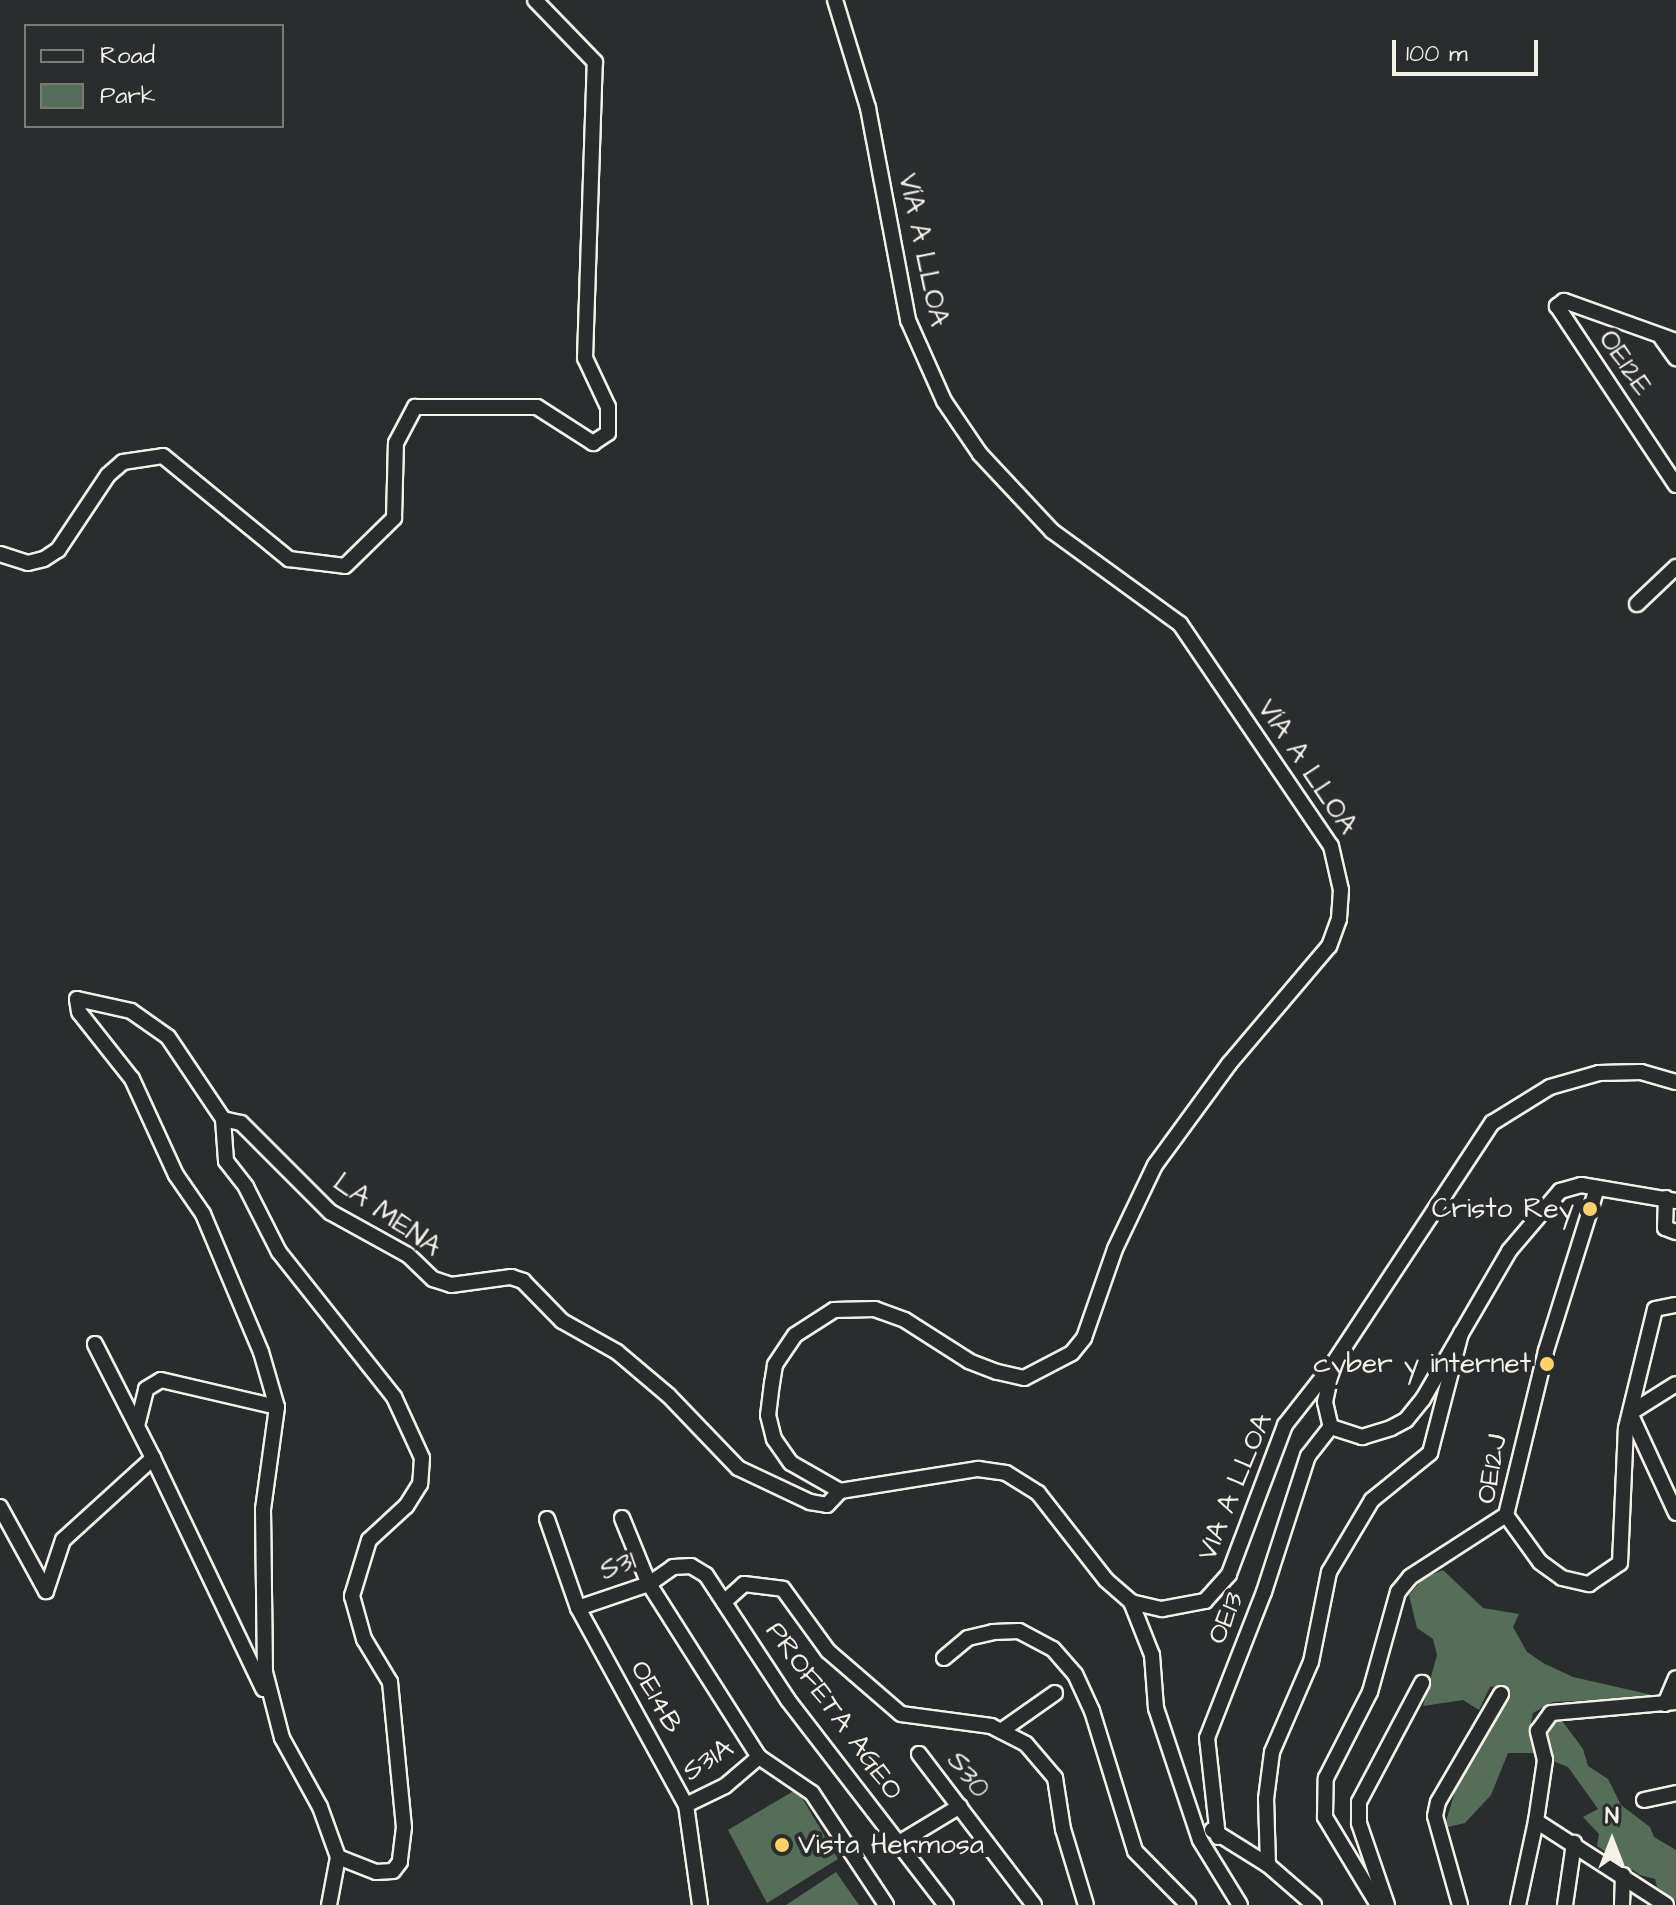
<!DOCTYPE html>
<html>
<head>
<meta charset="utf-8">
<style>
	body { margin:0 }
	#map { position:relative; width:1676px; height:1905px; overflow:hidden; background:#2a2d2e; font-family:"Architects Daughter",sans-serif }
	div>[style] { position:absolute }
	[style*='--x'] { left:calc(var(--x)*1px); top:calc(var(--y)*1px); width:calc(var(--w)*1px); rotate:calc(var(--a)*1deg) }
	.green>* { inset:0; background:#566d59 }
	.roads { filter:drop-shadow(2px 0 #f4f1e8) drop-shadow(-2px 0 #f4f1e8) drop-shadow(0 2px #f4f1e8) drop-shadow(0 -2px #f4f1e8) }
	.minor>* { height:14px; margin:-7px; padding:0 7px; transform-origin:7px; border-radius:7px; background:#2a2d2e }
	.dots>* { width:22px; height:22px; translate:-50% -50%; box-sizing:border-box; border:4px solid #2a2d2e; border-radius:50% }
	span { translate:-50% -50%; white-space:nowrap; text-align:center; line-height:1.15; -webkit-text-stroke:8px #2a2d2e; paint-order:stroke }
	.street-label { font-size:28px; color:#f4f1e8 }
	.poi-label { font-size:28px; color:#f4f1e8 }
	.right { translate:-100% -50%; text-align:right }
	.left { translate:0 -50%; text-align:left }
	.legend { position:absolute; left:24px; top:24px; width:260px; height:104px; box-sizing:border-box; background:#2a2d2e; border:2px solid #7b7b78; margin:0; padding:10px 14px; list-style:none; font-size:24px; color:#f4f1e8 }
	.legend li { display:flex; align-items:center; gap:16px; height:40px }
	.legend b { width:40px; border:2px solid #7b7b78 }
	.north { position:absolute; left:1572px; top:1801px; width:80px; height:80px; -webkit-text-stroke:6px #2a2d2e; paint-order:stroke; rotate:0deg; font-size:22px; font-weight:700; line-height:32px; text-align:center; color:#f4f1e8 }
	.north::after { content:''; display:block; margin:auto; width:28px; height:36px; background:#f4f1e8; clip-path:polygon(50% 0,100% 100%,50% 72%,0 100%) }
	.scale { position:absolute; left:1392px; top:40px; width:146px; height:36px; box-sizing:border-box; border:4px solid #f4f1e8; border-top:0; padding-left:10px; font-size:24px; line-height:28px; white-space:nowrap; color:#f4f1e8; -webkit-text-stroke:6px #2a2d2e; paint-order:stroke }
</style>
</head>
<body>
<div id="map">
	<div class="green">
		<i style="clip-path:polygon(1443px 1570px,1483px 1608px,1519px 1614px,1513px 1627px,1527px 1652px,1545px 1664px,1573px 1677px,1661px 1697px,1553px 1702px,1533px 1713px,1529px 1733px,1535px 1753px,1508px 1753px,1491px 1795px,1465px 1823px,1444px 1828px,1456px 1788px,1509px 1696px,1504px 1685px,1490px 1687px,1479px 1710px,1463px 1700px,1423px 1706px,1437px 1655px,1433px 1639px,1417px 1628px,1409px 1595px,1423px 1578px)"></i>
		<i style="clip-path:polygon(1560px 1718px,1583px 1749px,1588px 1766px,1608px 1779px,1621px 1805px,1650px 1827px,1654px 1837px,1676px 1850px,1676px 1901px,1657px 1887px,1655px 1879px,1640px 1875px,1597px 1846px,1599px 1834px,1583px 1817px,1598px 1809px,1568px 1767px,1550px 1760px,1543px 1729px)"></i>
		<i style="clip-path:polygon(797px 1789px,838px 1859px,767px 1903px,728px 1830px)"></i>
		<i style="clip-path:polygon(836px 1872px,859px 1905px,786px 1905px)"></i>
	</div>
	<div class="roads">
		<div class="minor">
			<i style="--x:835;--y:0;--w:113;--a:73"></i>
			<i style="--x:868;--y:108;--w:216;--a:79.3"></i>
			<i style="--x:908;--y:320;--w:89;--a:66"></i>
			<i style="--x:944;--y:401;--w:64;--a:55.8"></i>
			<i style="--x:980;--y:454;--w:105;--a:46.9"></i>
			<i style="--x:1052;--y:531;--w:158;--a:36"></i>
			<i style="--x:1180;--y:624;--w:268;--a:55.8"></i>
			<i style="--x:1331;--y:846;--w:45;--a:77.2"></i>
			<i style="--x:1341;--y:890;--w:29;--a:94"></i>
			<i style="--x:1339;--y:919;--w:29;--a:110"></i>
			<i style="--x:1329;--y:946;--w:155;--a:130.3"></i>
			<i style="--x:1229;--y:1064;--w:125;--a:126.2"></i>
			<i style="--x:1155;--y:1165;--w:93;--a:115.5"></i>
			<i style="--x:1115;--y:1249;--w:94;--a:109.2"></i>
			<i style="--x:1084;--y:1338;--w:19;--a:129"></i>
			<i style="--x:1072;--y:1353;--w:54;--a:152.5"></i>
			<i style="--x:1024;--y:1378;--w:28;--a:-167"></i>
			<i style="--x:997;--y:1372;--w:30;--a:-159"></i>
			<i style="--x:969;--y:1361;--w:76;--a:-147.4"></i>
			<i style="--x:905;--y:1320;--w:32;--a:-160"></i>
			<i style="--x:875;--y:1309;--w:41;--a:178.6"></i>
			<i style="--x:834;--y:1310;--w:46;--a:147.3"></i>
			<i style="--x:795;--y:1335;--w:36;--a:124"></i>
			<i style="--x:775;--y:1365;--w:18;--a:99"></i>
			<i style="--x:772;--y:1383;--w:32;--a:97"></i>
			<i style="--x:768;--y:1415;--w:25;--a:76"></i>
			<i style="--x:774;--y:1439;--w:29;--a:55"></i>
			<i style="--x:791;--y:1463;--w:56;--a:29.7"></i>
			<i style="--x:1662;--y:339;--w:24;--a:54"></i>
			<i style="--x:1676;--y:341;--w:119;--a:-160.3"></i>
			<i style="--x:1564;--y:301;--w:9;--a:144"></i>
			<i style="--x:1557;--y:306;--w:215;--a:56.4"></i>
			<i style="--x:0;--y:554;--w:29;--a:18"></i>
			<i style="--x:28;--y:563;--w:16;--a:-14"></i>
			<i style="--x:44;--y:559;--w:17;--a:-33"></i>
			<i style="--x:58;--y:550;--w:90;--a:-56.3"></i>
			<i style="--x:108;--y:475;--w:20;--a:-41"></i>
			<i style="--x:123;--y:462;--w:40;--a:-8.5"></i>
			<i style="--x:163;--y:456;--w:163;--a:39.3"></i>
			<i style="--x:289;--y:559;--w:56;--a:7.1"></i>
			<i style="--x:345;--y:566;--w:69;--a:-44.4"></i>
			<i style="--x:394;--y:518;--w:75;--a:-88.5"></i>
			<i style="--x:396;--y:443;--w:41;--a:-62.2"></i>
			<i style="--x:415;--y:407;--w:122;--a:0"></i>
			<i style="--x:537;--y:407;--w:67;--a:32.7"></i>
			<i style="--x:593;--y:443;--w:18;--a:-34"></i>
			<i style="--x:608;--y:433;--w:26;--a:-90"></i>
			<i style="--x:608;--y:407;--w:54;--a:-115.1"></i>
			<i style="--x:585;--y:358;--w:296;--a:-88.1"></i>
			<i style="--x:595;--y:62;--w:86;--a:-134.1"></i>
			<i style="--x:1637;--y:604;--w:54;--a:-43.5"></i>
			<i style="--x:223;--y:1119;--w:42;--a:85.9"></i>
			<i style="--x:226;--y:1161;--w:33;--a:52"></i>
			<i style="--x:246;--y:1187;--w:73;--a:63.1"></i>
			<i style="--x:279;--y:1252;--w:185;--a:51.6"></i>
			<i style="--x:394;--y:1397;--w:67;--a:65.3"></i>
			<i style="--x:422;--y:1458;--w:26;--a:94"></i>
			<i style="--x:420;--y:1484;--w:26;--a:122"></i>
			<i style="--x:406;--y:1506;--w:50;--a:137.4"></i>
			<i style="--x:369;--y:1540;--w:59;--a:106.9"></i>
			<i style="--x:352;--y:1596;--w:45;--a:74.4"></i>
			<i style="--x:364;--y:1639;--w:50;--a:58.8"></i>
			<i style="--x:390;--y:1682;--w:146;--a:84.5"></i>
			<i style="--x:404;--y:1827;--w:35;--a:97"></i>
			<i style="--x:400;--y:1862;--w:11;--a:128"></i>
			<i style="--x:393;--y:1871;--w:17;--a:177"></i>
			<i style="--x:376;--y:1872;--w:41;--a:-158.5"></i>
			<i style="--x:1597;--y:1188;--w:171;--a:107.4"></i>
			<i style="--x:1546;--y:1351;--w:169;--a:103.7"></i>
			<i style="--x:1506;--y:1515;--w:58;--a:54.1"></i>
			<i style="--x:1540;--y:1562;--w:27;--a:36"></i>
			<i style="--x:1562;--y:1578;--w:28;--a:13"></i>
			<i style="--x:1589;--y:1584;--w:37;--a:-34"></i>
			<i style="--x:1620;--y:1563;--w:135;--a:-87.5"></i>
			<i style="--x:1626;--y:1428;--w:122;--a:-76.3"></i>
			<i style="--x:1655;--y:1309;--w:21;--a:-11"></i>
			<i style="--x:1666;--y:1198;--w:30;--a:92"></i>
			<i style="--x:1665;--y:1228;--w:12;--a:20"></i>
			<i style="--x:1332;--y:1369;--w:34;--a:102"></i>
			<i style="--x:1325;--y:1402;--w:26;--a:77"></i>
			<i style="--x:1331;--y:1427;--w:33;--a:18"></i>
			<i style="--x:1362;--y:1437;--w:30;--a:-17"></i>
			<i style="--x:1391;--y:1428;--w:17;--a:-28"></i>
			<i style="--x:1406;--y:1420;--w:27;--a:-51"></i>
			<i style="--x:1423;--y:1399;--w:171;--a:-59.8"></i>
			<i style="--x:1509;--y:1251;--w:79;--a:-49.6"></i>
			<i style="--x:1560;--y:1191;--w:22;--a:-16"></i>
			<i style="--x:1581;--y:1185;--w:96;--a:9.6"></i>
			<i style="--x:277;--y:1407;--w:103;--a:97.8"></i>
			<i style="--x:263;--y:1509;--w:163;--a:89.3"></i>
			<i style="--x:265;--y:1672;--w:68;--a:75.6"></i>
			<i style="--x:282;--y:1738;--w:79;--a:61.2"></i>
			<i style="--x:320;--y:1807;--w:53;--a:70.2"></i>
			<i style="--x:338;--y:1857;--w:49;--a:100.6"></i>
			<i style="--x:1630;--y:1413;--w:110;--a:65.3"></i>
			<i style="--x:1630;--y:1413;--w:54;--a:-32.2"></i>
			<i style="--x:137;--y:1426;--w:38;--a:-76"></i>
			<i style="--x:146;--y:1389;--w:17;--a:-31"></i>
			<i style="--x:161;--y:1380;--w:119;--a:13.1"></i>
			<i style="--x:277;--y:1407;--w:57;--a:-106.2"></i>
			<i style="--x:261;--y:1352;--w:150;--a:-112.8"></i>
			<i style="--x:203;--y:1214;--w:47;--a:-124.7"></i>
			<i style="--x:176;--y:1175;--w:106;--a:-114.6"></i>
			<i style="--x:132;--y:1079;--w:85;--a:-128.3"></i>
			<i style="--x:79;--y:1012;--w:13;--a:-99"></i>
			<i style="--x:77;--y:999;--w:55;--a:12.5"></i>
			<i style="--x:131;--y:1011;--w:45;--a:35.1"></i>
			<i style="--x:168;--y:1037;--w:99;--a:56.1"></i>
			<i style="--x:223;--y:1119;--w:18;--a:13"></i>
			<i style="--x:241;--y:1123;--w:126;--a:45"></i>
			<i style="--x:330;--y:1212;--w:89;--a:28.9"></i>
			<i style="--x:408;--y:1255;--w:35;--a:44"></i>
			<i style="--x:433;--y:1279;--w:19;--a:18"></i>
			<i style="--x:451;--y:1285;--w:61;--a:-7.6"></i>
			<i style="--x:511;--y:1277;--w:13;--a:18"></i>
			<i style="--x:523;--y:1281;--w:56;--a:45.7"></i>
			<i style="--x:562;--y:1321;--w:63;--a:29.4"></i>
			<i style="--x:617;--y:1352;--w:68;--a:40.2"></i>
			<i style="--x:669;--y:1396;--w:100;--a:46.2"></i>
			<i style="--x:738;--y:1468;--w:80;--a:25.3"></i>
			<i style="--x:810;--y:1502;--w:17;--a:10"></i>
			<i style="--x:827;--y:1505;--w:19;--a:-47"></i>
			<i style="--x:153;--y:1458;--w:256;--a:64.5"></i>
			<i style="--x:840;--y:1491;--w:140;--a:-9.1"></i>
			<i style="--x:978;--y:1469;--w:28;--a:8"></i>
			<i style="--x:1006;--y:1473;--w:38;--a:32"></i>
			<i style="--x:1038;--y:1493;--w:110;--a:52"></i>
			<i style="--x:1106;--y:1580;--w:33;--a:41"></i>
			<i style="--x:1131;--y:1602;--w:32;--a:13"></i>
			<i style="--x:1162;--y:1609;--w:44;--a:-10.5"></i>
			<i style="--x:1205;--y:1601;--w:36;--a:-48"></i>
			<i style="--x:1229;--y:1574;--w:159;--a:-69.4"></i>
			<i style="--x:1285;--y:1425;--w:78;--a:-51.8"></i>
			<i style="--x:1333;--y:1364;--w:289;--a:-56.6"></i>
			<i style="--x:1492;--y:1123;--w:68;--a:-31.8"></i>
			<i style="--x:1550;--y:1087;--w:51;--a:-15.9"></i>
			<i style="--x:1599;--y:1073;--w:42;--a:-1.4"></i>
			<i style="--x:1641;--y:1072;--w:36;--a:16"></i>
			<i style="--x:0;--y:1507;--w:96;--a:61.3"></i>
			<i style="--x:622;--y:1518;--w:71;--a:67.8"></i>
			<i style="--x:649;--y:1584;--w:205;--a:57.6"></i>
			<i style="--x:759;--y:1757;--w:64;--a:34.2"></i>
			<i style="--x:812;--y:1793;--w:134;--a:56.5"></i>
			<i style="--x:547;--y:1519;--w:94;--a:70.8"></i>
			<i style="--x:578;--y:1608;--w:225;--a:61.3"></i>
			<i style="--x:686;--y:1805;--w:101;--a:82"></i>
			<i style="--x:46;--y:1591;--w:54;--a:-71.6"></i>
			<i style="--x:63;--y:1540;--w:122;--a:-42.3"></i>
			<i style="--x:153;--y:1458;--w:128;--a:-117"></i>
			<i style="--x:724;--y:1602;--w:27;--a:-42"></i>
			<i style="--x:744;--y:1584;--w:39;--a:7"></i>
			<i style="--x:783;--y:1589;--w:77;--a:54"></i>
			<i style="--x:828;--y:1651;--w:96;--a:40.8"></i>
			<i style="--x:901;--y:1714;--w:91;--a:7.6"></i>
			<i style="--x:991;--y:1726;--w:39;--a:27"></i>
			<i style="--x:1026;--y:1744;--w:45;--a:49.5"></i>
			<i style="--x:1055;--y:1778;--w:52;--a:81.1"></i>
			<i style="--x:1063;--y:1829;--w:79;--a:73.2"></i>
			<i style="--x:1131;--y:1602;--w:57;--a:68.4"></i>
			<i style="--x:1152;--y:1655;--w:53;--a:85.7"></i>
			<i style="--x:1156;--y:1708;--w:139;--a:71.6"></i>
			<i style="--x:1200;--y:1840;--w:76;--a:58.4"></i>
			<i style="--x:578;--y:1608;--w:75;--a:-18.7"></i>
			<i style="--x:649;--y:1584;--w:29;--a:-35"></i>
			<i style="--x:673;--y:1567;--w:18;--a:-3"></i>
			<i style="--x:691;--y:1566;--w:17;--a:31"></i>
			<i style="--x:706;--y:1575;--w:149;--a:56.7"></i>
			<i style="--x:788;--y:1700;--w:259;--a:52.4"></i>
			<i style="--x:944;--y:1658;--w:31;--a:-40"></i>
			<i style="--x:968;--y:1638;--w:26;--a:-13"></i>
			<i style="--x:993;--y:1632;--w:26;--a:-2"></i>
			<i style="--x:1019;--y:1631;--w:38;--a:28"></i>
			<i style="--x:1053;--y:1649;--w:33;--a:49"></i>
			<i style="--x:1075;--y:1674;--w:41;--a:65.3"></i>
			<i style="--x:1092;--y:1711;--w:146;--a:72.9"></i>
			<i style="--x:1135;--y:1851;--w:76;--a:45.5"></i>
			<i style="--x:1665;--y:1704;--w:28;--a:-67"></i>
			<i style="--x:1001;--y:1731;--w:66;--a:-35.1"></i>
			<i style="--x:919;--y:1754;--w:190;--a:52.7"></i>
			<i style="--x:1644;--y:1800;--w:33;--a:-12"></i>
			<i style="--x:686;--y:1805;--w:43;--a:-26"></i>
			<i style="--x:725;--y:1786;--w:45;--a:-40.5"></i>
			<i style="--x:1212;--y:1830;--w:66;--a:32"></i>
			<i style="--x:1268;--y:1865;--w:61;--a:41"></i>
			<i style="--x:1218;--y:1837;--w:100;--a:-96.3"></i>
			<i style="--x:1207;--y:1738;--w:157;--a:-68.7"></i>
			<i style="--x:1264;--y:1592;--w:143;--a:-72.1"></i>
			<i style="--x:1308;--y:1456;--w:37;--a:-52"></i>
			<i style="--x:899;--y:1843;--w:71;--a:-31.2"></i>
			<i style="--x:1268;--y:1865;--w:66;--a:-91.7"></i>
			<i style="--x:1266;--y:1799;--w:47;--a:-82.7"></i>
			<i style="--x:1272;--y:1752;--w:98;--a:-66.6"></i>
			<i style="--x:1311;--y:1662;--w:92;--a:-78.7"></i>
			<i style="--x:1329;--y:1572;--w:84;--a:-59.2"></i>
			<i style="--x:1372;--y:1500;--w:75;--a:-39"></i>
			<i style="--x:1430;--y:1453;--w:124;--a:-75.5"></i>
			<i style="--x:1378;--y:1905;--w:103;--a:-121.1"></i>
			<i style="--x:1325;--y:1817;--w:39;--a:-89"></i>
			<i style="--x:1326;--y:1778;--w:97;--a:-62.9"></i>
			<i style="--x:1370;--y:1692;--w:104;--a:-74.4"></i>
			<i style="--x:1398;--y:1592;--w:19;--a:-51"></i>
			<i style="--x:1410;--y:1577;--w:114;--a:-32.9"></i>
			<i style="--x:1387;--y:1905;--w:87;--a:-108.9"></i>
			<i style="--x:1359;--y:1823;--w:21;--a:-90"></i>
			<i style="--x:1359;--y:1802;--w:135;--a:-62.1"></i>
			<i style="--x:1460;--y:1905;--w:92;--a:-105.7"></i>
			<i style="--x:1435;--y:1816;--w:14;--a:-78"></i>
			<i style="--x:1438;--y:1802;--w:125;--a:-59.7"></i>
			<i style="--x:1518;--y:1905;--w:86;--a:-77.9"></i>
			<i style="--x:1565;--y:1905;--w:63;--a:-81.7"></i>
			<i style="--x:1622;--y:1905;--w:30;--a:-88"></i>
			<i style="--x:1666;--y:1905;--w:155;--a:-147.1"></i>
			<i style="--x:1536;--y:1821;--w:62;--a:-81.6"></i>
			<i style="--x:1545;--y:1760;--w:30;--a:-104"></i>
			<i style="--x:1538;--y:1731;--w:22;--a:-54"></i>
			<i style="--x:1551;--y:1713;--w:125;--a:-5"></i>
		</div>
	</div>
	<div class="dots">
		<i style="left:1590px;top:1209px;background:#ffd166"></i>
		<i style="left:1547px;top:1364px;background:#ffd166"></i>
		<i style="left:782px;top:1845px;background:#ffd166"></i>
	</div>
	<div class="street-label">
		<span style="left:923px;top:250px;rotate:78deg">VÍA A LLOA</span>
		<span style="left:1625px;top:363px;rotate:56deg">OE12E</span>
		<span style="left:1307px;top:767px;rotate:56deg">VÍA A LLOA</span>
		<span style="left:387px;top:1215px;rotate:35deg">LA MENA</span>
		<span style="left:1492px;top:1469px;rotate:-80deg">OE12J</span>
		<span style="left:1235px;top:1487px;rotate:-68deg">VIA A LLOA</span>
		<span style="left:618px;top:1566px;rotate:-21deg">S31</span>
		<span style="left:1226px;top:1618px;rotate:-68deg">OE13</span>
		<span style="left:656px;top:1697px;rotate:61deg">OE14B</span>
		<span style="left:834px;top:1711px;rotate:54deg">PROFETA AGEO</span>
		<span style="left:708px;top:1760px;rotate:-33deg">S31A</span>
		<span style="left:968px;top:1775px;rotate:52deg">S30</span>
	</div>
	<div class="poi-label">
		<span class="right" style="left:1574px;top:1209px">Cristo Rey</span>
		<span class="right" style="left:1531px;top:1364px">cyber y internet</span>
		<span class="left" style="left:798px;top:1845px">Vista Hermosa</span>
	</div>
	<ul class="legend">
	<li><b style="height:10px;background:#2a2d2e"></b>Road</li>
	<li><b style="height:22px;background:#566d59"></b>Park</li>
	</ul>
	<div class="north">N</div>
	<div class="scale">100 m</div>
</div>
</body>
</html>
